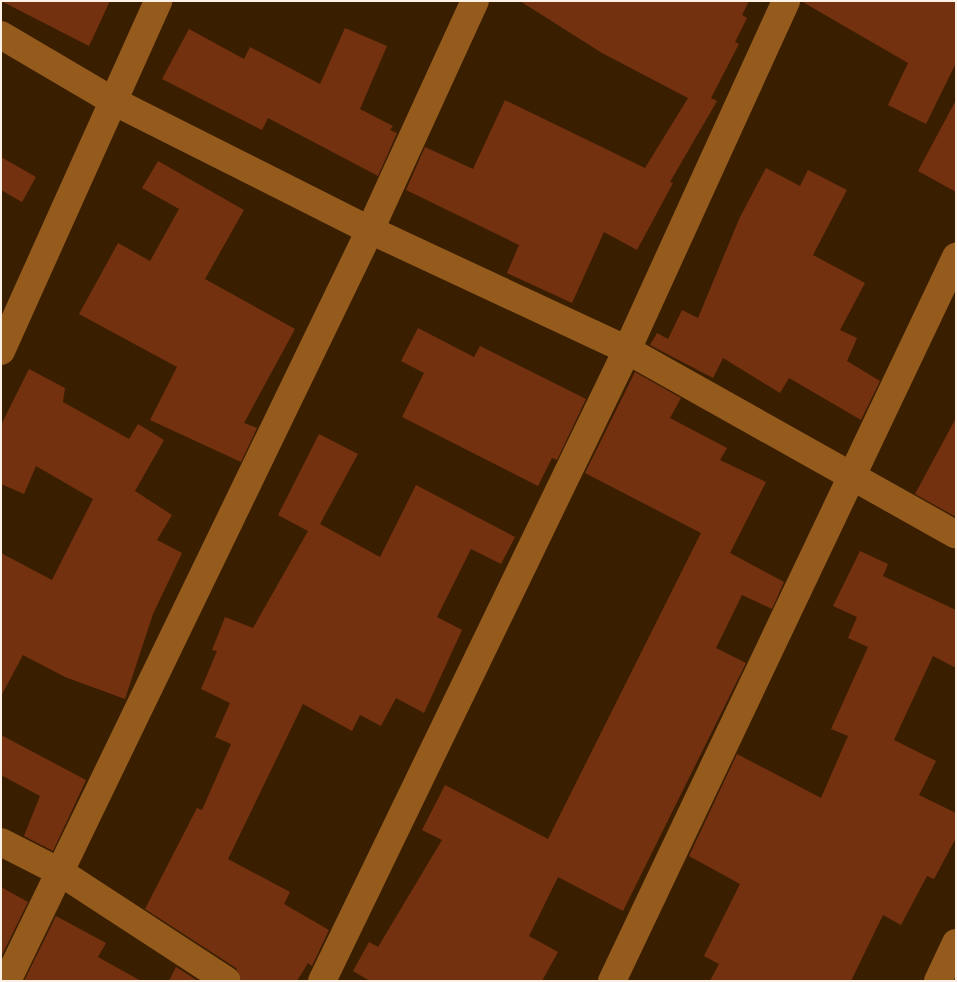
<!DOCTYPE html>
<html>
<head>
<meta charset="utf-8">
<style>
	body { margin:0 }
	#map { position:relative; width:957px; height:982px; overflow:hidden; background:#3a1e00; font-family:"Crimson Pro",serif }
	div>[style] { position:absolute }
	[style*='--x'] { left:calc(var(--x)*1px); top:calc(var(--y)*1px); width:calc(var(--w)*1px); rotate:calc(var(--a)*1deg) }
	.building>* { inset:0; background:#74310f }
	.street>* { height:28px; margin:-14px; padding:0 14px; transform-origin:14px; border-radius:14px; background:#945b1d }
	span { translate:-50% -50%; white-space:nowrap; text-align:center; line-height:1.15; -webkit-text-stroke:4px #2a1805; paint-order:stroke }
	.frame { position:absolute; inset:0; border:2px solid #fdf0e4; pointer-events:none }
</style>
</head>
<body>
<div id="map">
	<div class="building">
		<i style="clip-path:polygon(1px 1px,110px 1px,89px 46px)"></i>
		<i style="clip-path:polygon(520px 1px,749px 1px,742px 15px,747px 18px,735px 42px,739px 44px,711px 98px,717px 101px,670px 182px,673px 183px,637px 250px,604px 232px,572px 303px,507px 273px,519px 245px,406px 190px,425px 147px,473px 169px,505px 100px,645px 168px,688px 98px,602px 53px)"></i>
		<i style="clip-path:polygon(801px 1px,956px 1px,956px 63px,926px 124px,888px 105px,908px 63px)"></i>
		<i style="clip-path:polygon(345px 28px,387px 46px,360px 109px,393px 126px,390px 130px,397px 133px,378px 176px,268px 118px,262px 130px,162px 79px,189px 29px,244px 59px,250px 47px,320px 84px)"></i>
		<i style="clip-path:polygon(956px 100px,956px 192px,918px 171px)"></i>
		<i style="clip-path:polygon(1px 157px,36px 177px,22px 202px,1px 190px)"></i>
		<i style="clip-path:polygon(158px 161px,244px 210px,205px 279px,295px 329px,244px 423px,257px 428px,241px 462px,150px 420px,177px 367px,79px 314px,118px 243px,150px 261px,179px 209px,142px 188px)"></i>
		<i style="clip-path:polygon(766px 168px,800px 186px,808px 170px,847px 190px,813px 255px,865px 283px,840px 330px,857px 338px,847px 361px,880px 381px,861px 420px,789px 378px,780px 393px,723px 358px,713px 378px,650px 345px,657px 333px,668px 339px,682px 310px,698px 318px,740px 217px)"></i>
		<i style="clip-path:polygon(418px 328px,474px 357px,480px 346px,586px 399px,557px 460px,552px 458px,538px 486px,402px 417px,424px 373px,401px 361px)"></i>
		<i style="clip-path:polygon(29px 369px,65px 388px,63px 402px,129px 439px,138px 424px,164px 440px,135px 491px,172px 515px,157px 540px,182px 553px,153px 614px,125px 699px,65px 677px,23px 655px,1px 696px,1px 553px,52px 580px,93px 499px,36px 466px,24px 494px,1px 484px,1px 425px)"></i>
		<i style="clip-path:polygon(635px 372px,681px 398px,670px 418px,727px 448px,720px 460px,766px 482px,730px 553px,784px 582px,772px 609px,742px 595px,716px 648px,746px 663px,623px 911px,558px 877px,529px 936px,558px 952px,542px 981px,370px 981px,353px 971px,369px 942px,378px 947px,442px 840px,422px 830px,445px 785px,548px 839px,701px 533px,585px 473px)"></i>
		<i style="clip-path:polygon(956px 418px,956px 517px,915px 494px)"></i>
		<i style="clip-path:polygon(319px 434px,358px 454px,320px 524px,380px 557px,416px 485px,515px 537px,501px 564px,471px 549px,437px 617px,462px 630px,424px 713px,396px 698px,381px 726px,360px 715px,352px 731px,303px 704px,228px 859px,290px 892px,284px 904px,329px 930px,312px 966px,308px 963px,297px 981px,242px 981px,236px 968px,145px 909px,197px 808px,202px 810px,231px 744px,215px 737px,230px 703px,201px 689px,217px 651px,212px 650px,225px 617px,253px 628px,308px 531px,278px 515px)"></i>
		<i style="clip-path:polygon(860px 551px,888px 564px,883px 576px,956px 610px,956px 668px,933px 656px,894px 740px,936px 761px,919px 795px,956px 813px,956px 838px,934px 879px,927px 876px,901px 925px,883px 915px,851px 981px,710px 981px,719px 964px,704px 956px,740px 884px,689px 856px,737px 754px,821px 798px,848px 736px,831px 729px,868px 647px,848px 638px,857px 617px,833px 606px)"></i>
		<i style="clip-path:polygon(1px 735px,86px 780px,53px 851px,24px 836px,40px 796px,1px 775px)"></i>
		<i style="clip-path:polygon(1px 887px,28px 902px,1px 957px)"></i>
		<i style="clip-path:polygon(56px 916px,106px 943px,98px 957px,141px 981px,24px 981px)"></i>
		<i style="clip-path:polygon(176px 967px,198px 981px,169px 981px)"></i>
	</div>
	<div class="street">
		<i style="--x:1;--y:35;--w:130;--a:30.5"></i>
		<i style="--x:113;--y:101;--w:288;--a:26.7"></i>
		<i style="--x:370;--y:230;--w:284;--a:25"></i>
		<i style="--x:627;--y:350;--w:377;--a:29.3"></i>
		<i style="--x:1;--y:351;--w:384;--a:-65.8"></i>
		<i style="--x:1;--y:842;--w:66;--a:27"></i>
		<i style="--x:60;--y:872;--w:199;--a:33.1"></i>
		<i style="--x:7;--y:981;--w:834;--a:-64.2"></i>
		<i style="--x:370;--y:230;--w:252;--a:-65.4"></i>
		<i style="--x:322;--y:981;--w:701;--a:-64.2"></i>
		<i style="--x:627;--y:350;--w:384;--a:-65.5"></i>
		<i style="--x:612;--y:981;--w:802;--a:-64.59"></i>
		<i style="--x:938;--y:981;--w:42;--a:-64.7"></i>
	</div>
	<div class="frame"></div>
</div>
</body>
</html>
